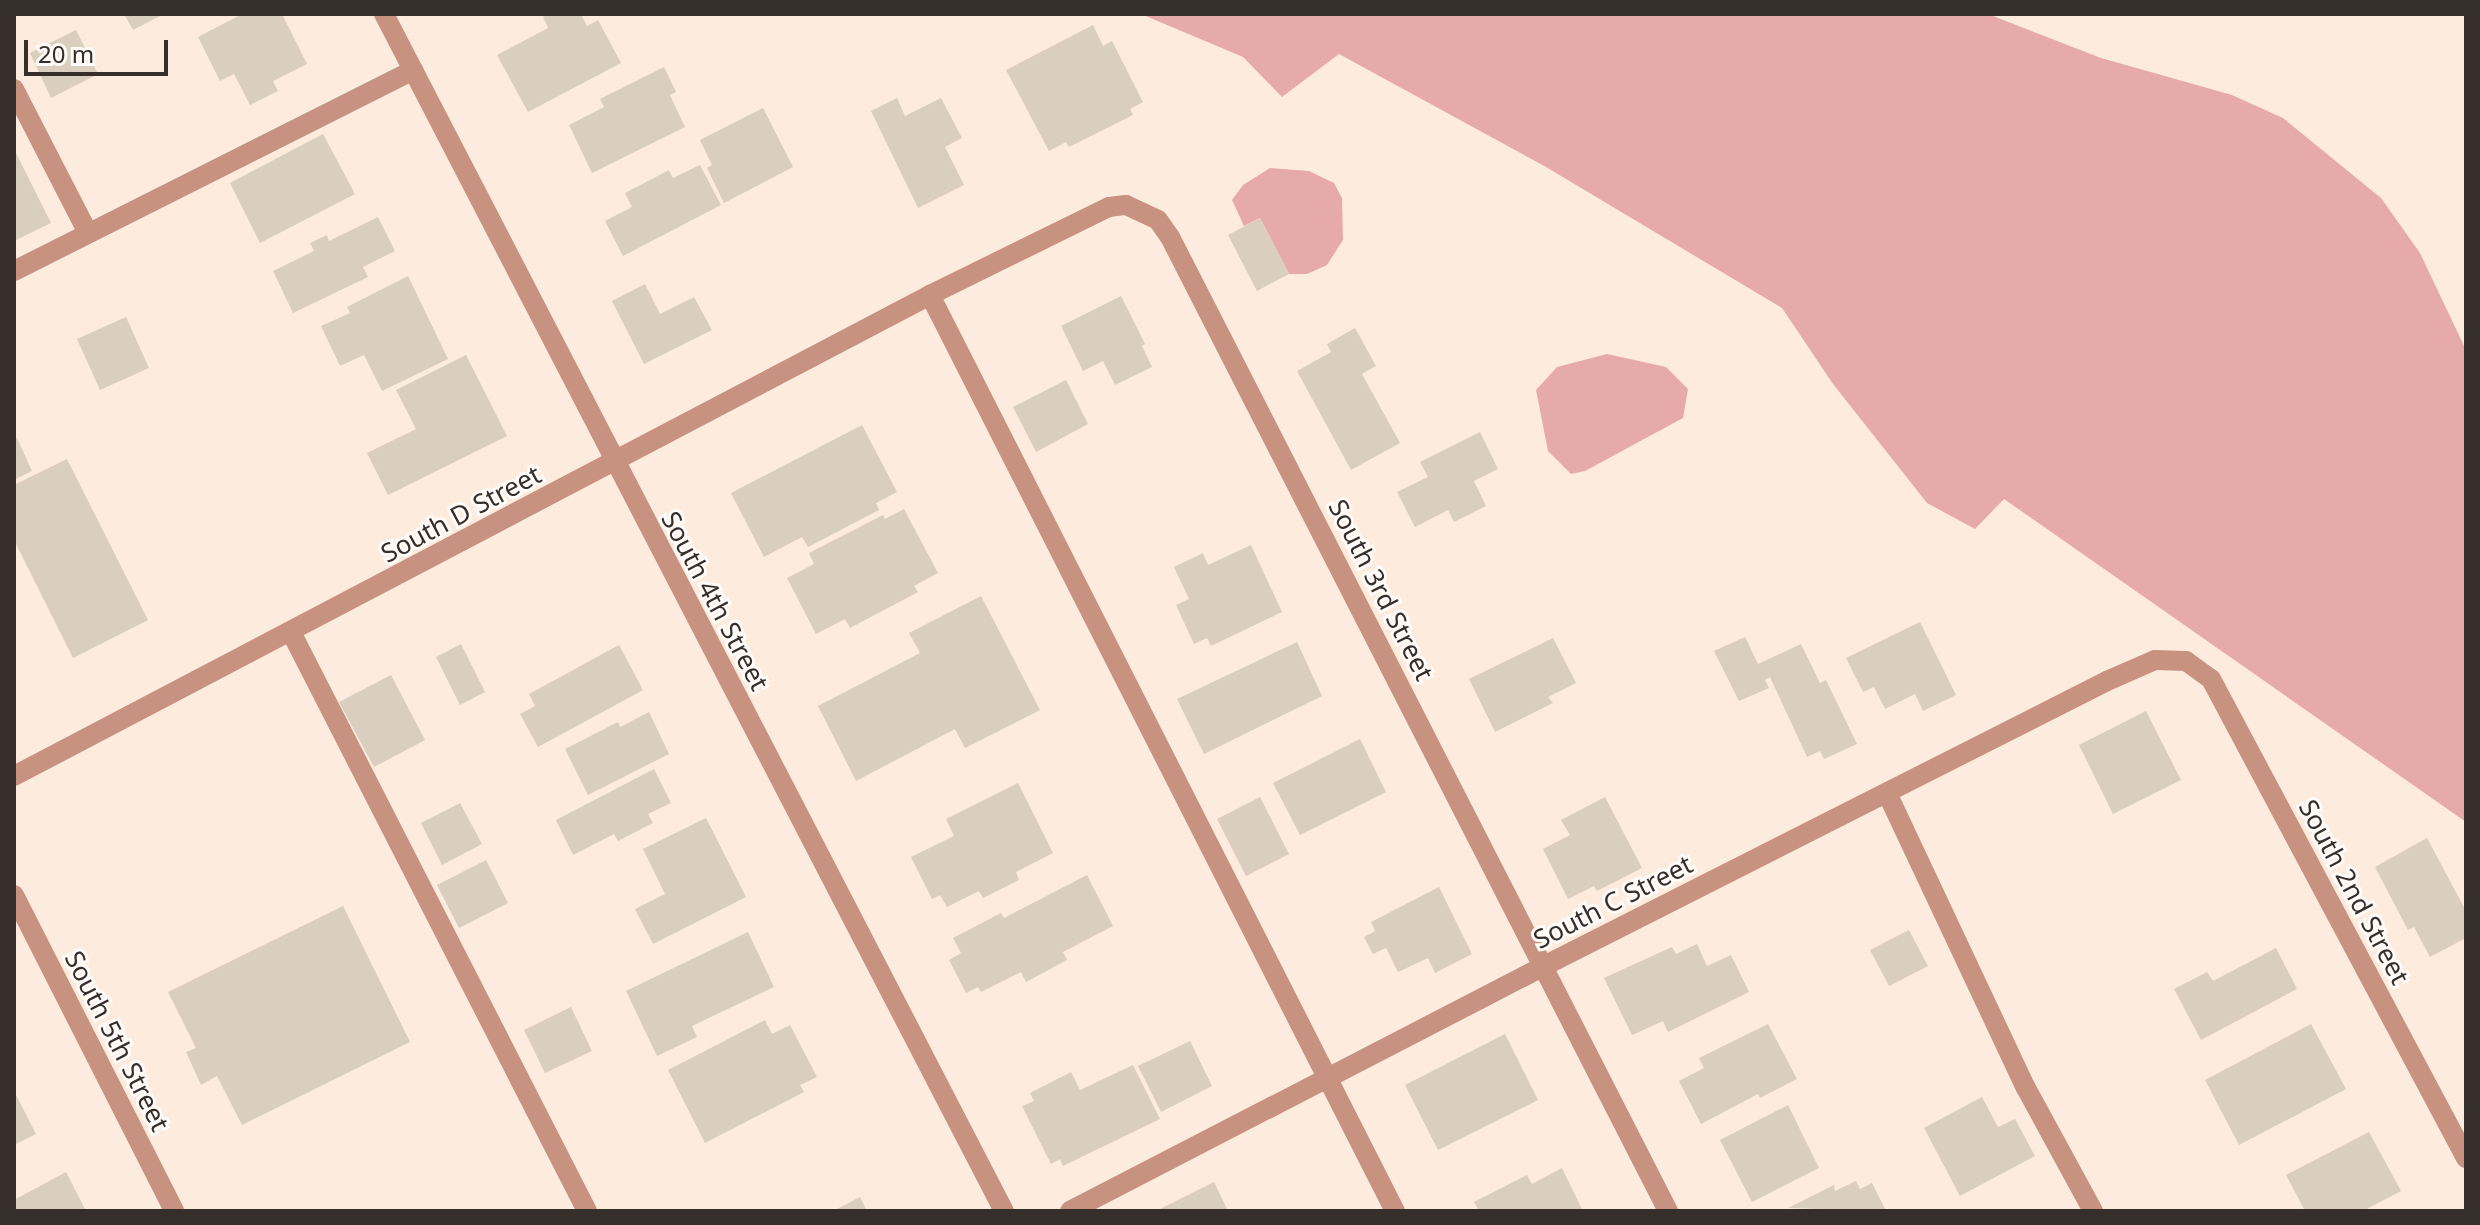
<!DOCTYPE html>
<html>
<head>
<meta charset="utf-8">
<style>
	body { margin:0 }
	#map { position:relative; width:2480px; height:1225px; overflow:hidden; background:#fdebde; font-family:"Noto Sans",sans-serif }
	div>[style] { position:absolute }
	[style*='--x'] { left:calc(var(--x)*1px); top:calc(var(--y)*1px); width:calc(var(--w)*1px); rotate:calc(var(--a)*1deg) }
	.green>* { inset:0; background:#e7aaaa }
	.building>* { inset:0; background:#dacebe }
	.lane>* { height:20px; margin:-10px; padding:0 10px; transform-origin:10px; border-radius:10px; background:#c89280 }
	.street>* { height:20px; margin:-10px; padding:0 10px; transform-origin:10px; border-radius:10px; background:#c89280 }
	span { translate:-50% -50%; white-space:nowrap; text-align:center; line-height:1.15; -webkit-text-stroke:6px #fffbf9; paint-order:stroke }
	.street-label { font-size:26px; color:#352e2a }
	.frame { position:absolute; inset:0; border:16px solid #352e2a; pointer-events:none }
	.scale { position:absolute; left:24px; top:40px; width:144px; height:36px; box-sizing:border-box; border:4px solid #352e2a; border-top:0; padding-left:10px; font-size:24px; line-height:28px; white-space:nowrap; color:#352e2a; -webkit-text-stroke:6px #fffbf9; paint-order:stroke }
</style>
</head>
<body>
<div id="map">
	<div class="green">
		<i style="clip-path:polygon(1141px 14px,1988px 14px,2101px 58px,2232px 95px,2283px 118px,2381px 198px,2420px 253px,2466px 350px,2466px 822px,2004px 499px,1975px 529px,1927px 503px,1833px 384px,1782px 308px,1546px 167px,1339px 54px,1282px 97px,1243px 57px)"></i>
		<i style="clip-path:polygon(1270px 168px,1309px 171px,1334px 183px,1342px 198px,1343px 240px,1327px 265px,1307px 274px,1289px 274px,1260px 218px,1244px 226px,1232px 200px,1243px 185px)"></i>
		<i style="clip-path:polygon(1607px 354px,1666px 367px,1688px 389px,1683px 418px,1585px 471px,1571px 474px,1548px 451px,1536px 390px,1557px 367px)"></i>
	</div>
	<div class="building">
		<i style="clip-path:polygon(124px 14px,164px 14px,133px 30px)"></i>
		<i style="clip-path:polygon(242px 14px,282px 14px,307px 64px,273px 81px,278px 91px,250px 105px,234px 74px,220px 81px,198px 37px)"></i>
		<i style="clip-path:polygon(548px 14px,581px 14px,587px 26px,598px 20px,621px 63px,528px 112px,497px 55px,548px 28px,543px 17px)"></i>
		<i style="clip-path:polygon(1093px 25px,1103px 46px,1112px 41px,1143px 102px,1130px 109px,1133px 115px,1069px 147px,1066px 142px,1049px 151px,1006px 70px)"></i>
		<i style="clip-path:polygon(76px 30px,98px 74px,51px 98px,30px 53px)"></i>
		<i style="clip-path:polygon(664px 67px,676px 92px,670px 95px,685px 127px,592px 173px,569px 125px,604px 107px,600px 99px)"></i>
		<i style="clip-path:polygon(897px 98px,905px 116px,941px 98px,962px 138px,945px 147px,964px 185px,918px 208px,871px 111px)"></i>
		<i style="clip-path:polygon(763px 108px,793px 167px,724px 203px,707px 168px,712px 165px,700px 140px)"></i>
		<i style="clip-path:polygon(323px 134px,355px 194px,260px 243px,230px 183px)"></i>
		<i style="clip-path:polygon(14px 149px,51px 223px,14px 241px)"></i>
		<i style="clip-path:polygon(700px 165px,721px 205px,623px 256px,605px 221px,632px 207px,625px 193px,669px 170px,673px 178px)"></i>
		<i style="clip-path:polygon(378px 217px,395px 251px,363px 267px,368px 277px,293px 313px,273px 271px,314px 251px,310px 243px,327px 235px,329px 241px)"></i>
		<i style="clip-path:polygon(1260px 218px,1289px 274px,1257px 291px,1228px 235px)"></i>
		<i style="clip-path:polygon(408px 276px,448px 359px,382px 391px,364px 355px,340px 366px,321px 326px,350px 313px,347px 307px)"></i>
		<i style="clip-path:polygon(645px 284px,660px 314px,694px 297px,712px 330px,644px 364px,612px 301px)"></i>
		<i style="clip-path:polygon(1121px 296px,1145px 344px,1142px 346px,1152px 367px,1115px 385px,1103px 361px,1083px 371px,1061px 326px)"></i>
		<i style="clip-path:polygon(126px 317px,149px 368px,100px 390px,77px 339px)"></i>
		<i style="clip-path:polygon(1355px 328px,1376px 366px,1362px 374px,1400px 443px,1351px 470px,1297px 371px,1331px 352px,1327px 344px)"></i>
		<i style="clip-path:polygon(466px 355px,507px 436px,388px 495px,367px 453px,416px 429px,396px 390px)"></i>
		<i style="clip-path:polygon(1066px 380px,1088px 424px,1036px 452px,1013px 407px)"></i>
		<i style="clip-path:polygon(862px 425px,897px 492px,876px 503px,879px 510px,808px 547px,802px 537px,764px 557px,731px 493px)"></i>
		<i style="clip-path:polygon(1480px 432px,1498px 469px,1474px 481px,1486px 506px,1454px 522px,1448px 510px,1415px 527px,1397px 492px,1428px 477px,1420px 462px)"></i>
		<i style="clip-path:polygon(17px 438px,32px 471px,14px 480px,14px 439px)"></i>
		<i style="clip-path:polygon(67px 459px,148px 620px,73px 658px,14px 540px,14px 485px)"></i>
		<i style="clip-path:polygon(904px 509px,938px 573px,914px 586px,918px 592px,850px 628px,845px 619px,816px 634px,787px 578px,814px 564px,809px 553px,883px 515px,885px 519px)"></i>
		<i style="clip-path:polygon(1251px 545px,1282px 612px,1211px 646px,1207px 638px,1194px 644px,1176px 605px,1189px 599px,1174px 567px,1203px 553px,1208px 565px)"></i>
		<i style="clip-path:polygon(981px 596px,1040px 710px,965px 748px,955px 729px,856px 781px,818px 706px,920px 653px,909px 633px)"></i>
		<i style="clip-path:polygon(1920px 622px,1956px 695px,1923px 711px,1915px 694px,1885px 709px,1874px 687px,1863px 692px,1846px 658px)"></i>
		<i style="clip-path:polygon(1745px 637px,1758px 664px,1801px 644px,1820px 683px,1826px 680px,1857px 744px,1824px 759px,1820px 751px,1807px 757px,1770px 677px,1765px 680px,1769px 688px,1739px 701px,1714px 651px)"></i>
		<i style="clip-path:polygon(1553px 638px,1576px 683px,1548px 697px,1553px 703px,1495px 732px,1469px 679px)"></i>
		<i style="clip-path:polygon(1297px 642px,1322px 696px,1204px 754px,1177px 699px)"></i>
		<i style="clip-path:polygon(461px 644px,485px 692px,460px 705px,436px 657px)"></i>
		<i style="clip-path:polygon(619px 645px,643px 690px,538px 747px,520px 714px,535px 706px,529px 694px)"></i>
		<i style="clip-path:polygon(391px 675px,425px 740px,374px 767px,339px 702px)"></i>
		<i style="clip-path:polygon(2146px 711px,2181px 780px,2113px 814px,2079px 745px)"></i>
		<i style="clip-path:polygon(649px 712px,669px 754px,588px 795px,565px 749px,618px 722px,620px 727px)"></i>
		<i style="clip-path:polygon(1360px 739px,1386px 792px,1300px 835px,1273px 783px)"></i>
		<i style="clip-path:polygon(654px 769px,671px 803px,648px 814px,653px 823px,618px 841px,614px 834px,573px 855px,556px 820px)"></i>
		<i style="clip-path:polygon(1018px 783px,1053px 853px,1016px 872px,1019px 880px,983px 898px,979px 891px,947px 907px,940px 895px,932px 899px,911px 857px,954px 836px,946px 819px)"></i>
		<i style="clip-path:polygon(1260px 797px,1289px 854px,1246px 876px,1217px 819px)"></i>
		<i style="clip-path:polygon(1605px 797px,1642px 868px,1597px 891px,1594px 886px,1568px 899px,1543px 849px,1570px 835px,1561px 820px)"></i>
		<i style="clip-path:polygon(460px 803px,482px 844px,442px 865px,421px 823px)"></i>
		<i style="clip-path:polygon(706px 818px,746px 897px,653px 944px,635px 909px,665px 894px,643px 849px)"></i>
		<i style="clip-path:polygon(2427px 838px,2466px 911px,2466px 938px,2430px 957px,2414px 927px,2408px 930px,2375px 867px)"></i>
		<i style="clip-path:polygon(486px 860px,508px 903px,459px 928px,437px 885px)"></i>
		<i style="clip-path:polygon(1087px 875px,1113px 926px,1063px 952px,1067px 960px,1026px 982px,1021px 972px,981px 992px,978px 987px,966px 993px,949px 960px,961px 953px,953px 938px,1001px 913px,1004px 918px)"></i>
		<i style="clip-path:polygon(1439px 887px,1472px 954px,1435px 973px,1428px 958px,1398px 972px,1386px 948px,1373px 954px,1364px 937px,1375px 931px,1371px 922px)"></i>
		<i style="clip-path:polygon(343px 906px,410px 1042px,242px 1125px,217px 1076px,201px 1085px,186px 1052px,196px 1048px,168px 992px)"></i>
		<i style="clip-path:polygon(1909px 930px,1928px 966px,1889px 986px,1870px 950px)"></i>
		<i style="clip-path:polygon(748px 932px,774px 987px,692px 1026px,697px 1037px,657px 1056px,626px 991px)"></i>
		<i style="clip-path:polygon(1697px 944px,1707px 966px,1731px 955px,1749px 992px,1668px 1032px,1663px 1021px,1632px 1035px,1604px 978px,1672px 947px,1676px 954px)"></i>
		<i style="clip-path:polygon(2276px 948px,2297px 989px,2201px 1040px,2174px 989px,2207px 972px,2213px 981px)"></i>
		<i style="clip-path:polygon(571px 1007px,592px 1051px,545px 1073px,524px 1030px)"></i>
		<i style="clip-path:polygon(765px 1020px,772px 1034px,790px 1025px,817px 1077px,800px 1085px,804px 1092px,705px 1143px,668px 1070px)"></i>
		<i style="clip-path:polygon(1768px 1024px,1797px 1079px,1760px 1098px,1758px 1094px,1701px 1124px,1679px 1081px,1704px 1068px,1699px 1058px)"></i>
		<i style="clip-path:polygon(2311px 1024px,2346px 1089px,2239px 1145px,2205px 1080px)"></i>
		<i style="clip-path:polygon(1505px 1034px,1538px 1100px,1438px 1150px,1405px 1085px)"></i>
		<i style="clip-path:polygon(1190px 1041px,1212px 1086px,1161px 1112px,1138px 1066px)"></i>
		<i style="clip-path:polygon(1133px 1065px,1160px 1119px,1063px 1166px,1060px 1159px,1051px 1164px,1022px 1106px,1034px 1101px,1030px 1093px,1071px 1072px,1080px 1090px)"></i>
		<i style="clip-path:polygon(14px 1091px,36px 1134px,14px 1145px)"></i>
		<i style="clip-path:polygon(1982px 1097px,1998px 1127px,2015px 1119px,2035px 1156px,1960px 1196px,1924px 1128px)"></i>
		<i style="clip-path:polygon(1788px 1105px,1819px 1168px,1752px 1202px,1720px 1140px)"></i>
		<i style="clip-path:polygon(2369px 1132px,2401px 1191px,2363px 1211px,2305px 1211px,2286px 1175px)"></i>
		<i style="clip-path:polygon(1562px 1168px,1583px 1211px,1479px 1211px,1474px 1202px,1527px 1175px,1532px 1184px)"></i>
		<i style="clip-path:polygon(66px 1172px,86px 1211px,14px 1211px,14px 1200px)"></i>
		<i style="clip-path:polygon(1856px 1181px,1860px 1189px,1872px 1183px,1886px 1211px,1788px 1208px,1834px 1185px,1835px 1191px)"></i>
		<i style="clip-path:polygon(1214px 1182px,1228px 1211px,1156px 1211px)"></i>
		<i style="clip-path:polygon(860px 1197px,867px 1211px,833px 1211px)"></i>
	</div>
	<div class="lane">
		<i style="--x:14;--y:89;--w:162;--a:62.8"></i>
		<i style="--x:14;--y:271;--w:447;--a:-26.7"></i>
		<i style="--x:930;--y:295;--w:1027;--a:63.09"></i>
		<i style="--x:291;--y:632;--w:650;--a:62.92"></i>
		<i style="--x:1887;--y:793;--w:326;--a:64.8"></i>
		<i style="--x:2026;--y:1088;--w:140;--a:61.4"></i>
	</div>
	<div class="street">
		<i style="--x:384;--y:14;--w:1348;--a:62.62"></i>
		<i style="--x:14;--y:776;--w:1035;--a:-27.7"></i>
		<i style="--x:930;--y:295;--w:199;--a:-26.2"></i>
		<i style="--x:1109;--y:207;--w:17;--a:-7"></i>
		<i style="--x:1126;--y:205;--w:35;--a:25"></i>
		<i style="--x:1158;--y:220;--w:21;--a:55"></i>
		<i style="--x:1170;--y:237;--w:1094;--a:62.92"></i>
		<i style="--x:14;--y:895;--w:354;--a:63.1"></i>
		<i style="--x:1070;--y:1211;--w:534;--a:-27.33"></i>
		<i style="--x:1544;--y:966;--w:631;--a:-26.85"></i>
		<i style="--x:2107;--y:681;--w:52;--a:-23.6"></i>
		<i style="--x:2155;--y:660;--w:31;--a:2"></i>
		<i style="--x:2186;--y:661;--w:31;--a:36"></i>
		<i style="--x:2211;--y:679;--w:543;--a:61.97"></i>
	</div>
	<div class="street-label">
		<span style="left:461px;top:514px;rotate:-28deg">South D Street</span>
		<span style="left:1381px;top:590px;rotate:63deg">South 3rd Street</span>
		<span style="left:715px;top:601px;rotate:62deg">South 4th Street</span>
		<span style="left:2354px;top:892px;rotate:62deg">South 2nd Street</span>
		<span style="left:1613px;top:902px;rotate:-27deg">South C Street</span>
		<span style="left:117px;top:1041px;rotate:63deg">South 5th Street</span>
	</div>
	<div class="frame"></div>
	<div class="scale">20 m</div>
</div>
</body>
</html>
